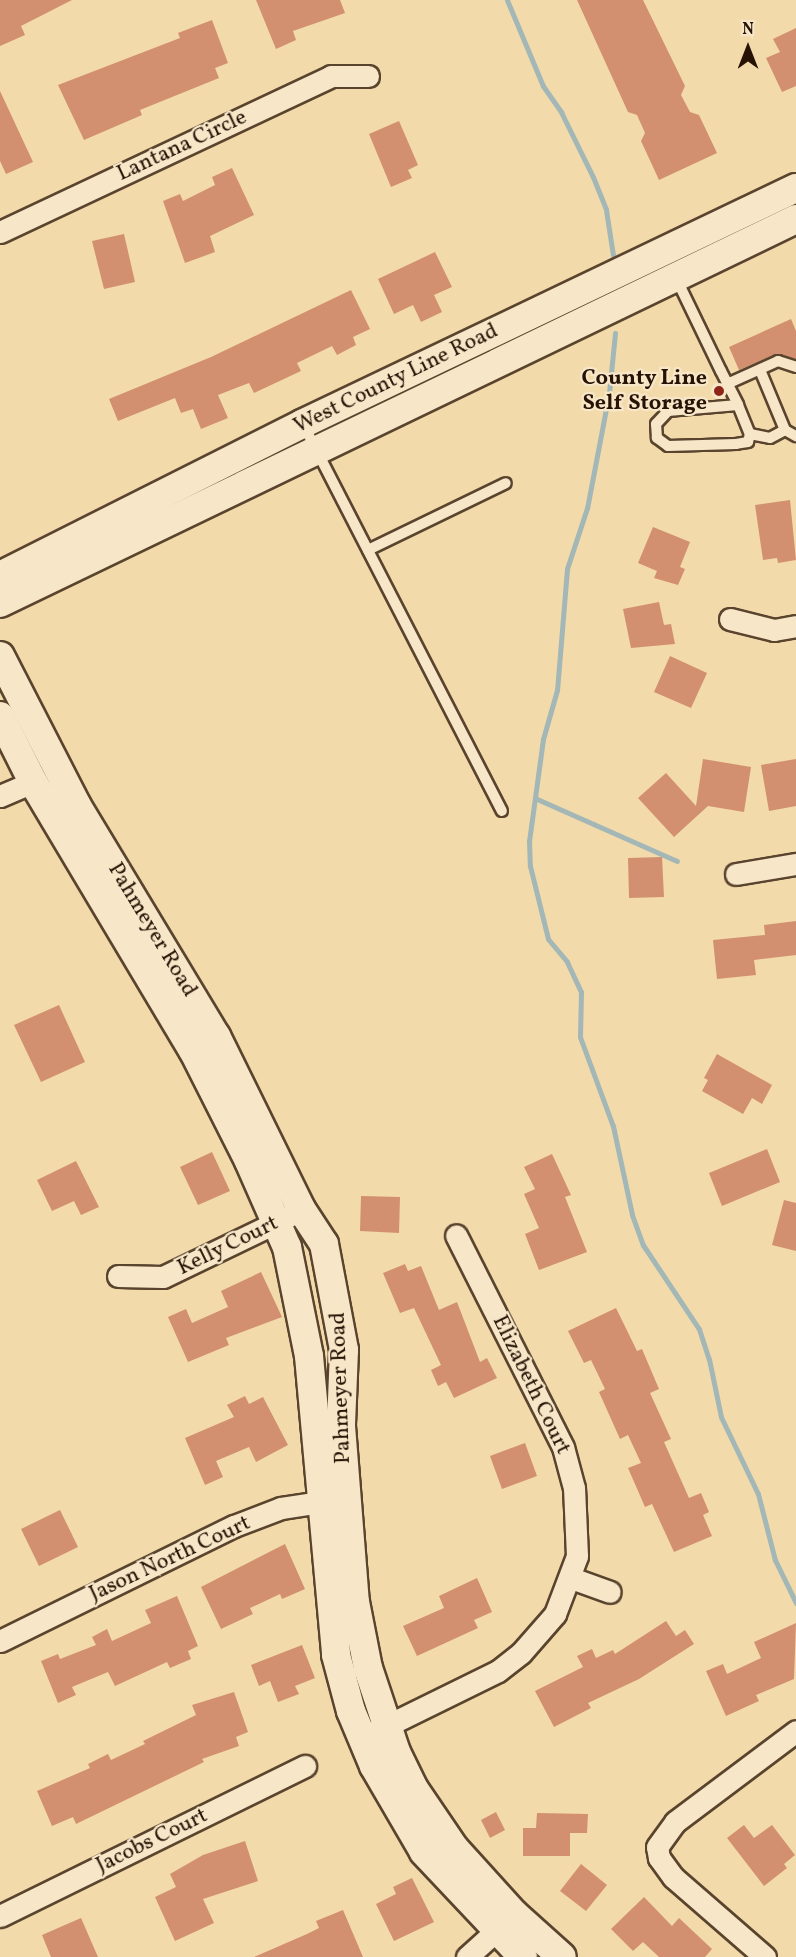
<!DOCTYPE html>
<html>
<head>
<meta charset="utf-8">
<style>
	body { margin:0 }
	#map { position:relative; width:796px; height:1957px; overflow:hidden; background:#f2daab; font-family:Vollkorn,serif }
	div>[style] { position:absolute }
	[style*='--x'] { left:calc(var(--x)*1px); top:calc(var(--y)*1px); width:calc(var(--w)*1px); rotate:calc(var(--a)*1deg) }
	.stream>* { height:5px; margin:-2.5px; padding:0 2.5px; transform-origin:2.5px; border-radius:2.5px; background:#a2b7b6 }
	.building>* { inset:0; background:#d29070 }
	.roads { filter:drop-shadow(2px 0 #5a442e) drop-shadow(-2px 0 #5a442e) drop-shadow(0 2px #5a442e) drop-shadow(0 -2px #5a442e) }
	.lane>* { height:10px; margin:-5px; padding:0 5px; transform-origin:5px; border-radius:5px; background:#f7e7c8 }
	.street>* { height:21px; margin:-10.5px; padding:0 10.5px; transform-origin:10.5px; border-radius:10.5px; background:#f7e7c8 }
	.secondary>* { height:28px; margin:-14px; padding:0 14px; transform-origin:14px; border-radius:14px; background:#f7e7c8 }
	.dots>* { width:16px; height:16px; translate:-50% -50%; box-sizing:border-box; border:3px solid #f7e7c8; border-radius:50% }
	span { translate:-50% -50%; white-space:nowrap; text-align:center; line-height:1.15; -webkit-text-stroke:4.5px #f7e7c8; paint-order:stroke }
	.street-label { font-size:22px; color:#271205 }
	.poi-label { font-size:22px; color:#271205; font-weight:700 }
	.right { translate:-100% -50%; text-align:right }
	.north { position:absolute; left:718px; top:18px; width:60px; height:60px; -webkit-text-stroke:4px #f7e7c8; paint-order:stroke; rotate:0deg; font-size:16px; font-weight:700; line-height:24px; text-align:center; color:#271205 }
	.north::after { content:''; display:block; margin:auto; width:21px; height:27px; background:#271205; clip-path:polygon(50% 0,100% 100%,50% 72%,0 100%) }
</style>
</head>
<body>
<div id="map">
	<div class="stream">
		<i style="--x:507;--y:0;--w:93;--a:67.3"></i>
		<i style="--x:543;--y:86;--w:32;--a:55"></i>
		<i style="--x:561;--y:112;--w:72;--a:63.8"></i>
		<i style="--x:593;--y:177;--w:35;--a:68"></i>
		<i style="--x:606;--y:210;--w:46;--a:81.2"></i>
		<i style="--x:615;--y:333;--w:60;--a:95.7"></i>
		<i style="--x:609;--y:393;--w:117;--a:100.8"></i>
		<i style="--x:587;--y:508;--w:64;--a:108.2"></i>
		<i style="--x:567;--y:569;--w:121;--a:94.7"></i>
		<i style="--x:557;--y:690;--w:51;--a:105.9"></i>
		<i style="--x:543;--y:739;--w:103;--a:97.8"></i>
		<i style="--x:529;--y:841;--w:25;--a:88"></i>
		<i style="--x:530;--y:866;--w:75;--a:76.1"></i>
		<i style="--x:548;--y:939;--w:30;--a:50"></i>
		<i style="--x:567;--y:962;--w:33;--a:65"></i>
		<i style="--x:581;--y:992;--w:45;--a:91.3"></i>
		<i style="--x:580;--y:1037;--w:95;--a:69.7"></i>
		<i style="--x:613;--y:1126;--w:91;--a:77.9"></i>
		<i style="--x:632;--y:1215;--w:32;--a:70"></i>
		<i style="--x:643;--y:1245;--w:101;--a:56.3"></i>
		<i style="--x:699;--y:1329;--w:32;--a:72"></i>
		<i style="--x:709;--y:1359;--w:59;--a:78.3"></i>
		<i style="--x:721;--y:1417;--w:85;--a:64.3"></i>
		<i style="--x:758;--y:1494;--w:68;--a:75.6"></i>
		<i style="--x:775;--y:1560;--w:48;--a:64"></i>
		<i style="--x:537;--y:799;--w:153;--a:23.9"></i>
	</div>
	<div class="building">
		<i style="clip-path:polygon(0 0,72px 0,21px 26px,25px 35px,0 46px)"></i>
		<i style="clip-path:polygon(256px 0,340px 0,345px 13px,293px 31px,296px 40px,276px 49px)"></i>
		<i style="clip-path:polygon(577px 0,643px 0,685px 86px,681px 95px,690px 112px,699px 115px,717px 153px,659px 180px,641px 141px,645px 133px,637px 115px,628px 112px)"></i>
		<i style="clip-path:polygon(212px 20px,228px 63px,215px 68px,219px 78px,140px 110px,142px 115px,84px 140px,58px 85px,180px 38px,178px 33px)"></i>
		<i style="clip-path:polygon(796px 28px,796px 86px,782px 92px,766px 58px,780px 52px,773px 39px)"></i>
		<i style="clip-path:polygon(0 91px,33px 162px,6px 174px,0 161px)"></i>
		<i style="clip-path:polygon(399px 121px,418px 165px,408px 170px,412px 178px,391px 187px,369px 134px)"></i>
		<i style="clip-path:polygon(232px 168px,254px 215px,210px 236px,215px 252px,185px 263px,163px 201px,180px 194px,183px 201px,215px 185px,212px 177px)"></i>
		<i style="clip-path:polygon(124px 234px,135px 282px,104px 289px,92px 241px)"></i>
		<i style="clip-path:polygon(435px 252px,452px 287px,434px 295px,442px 312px,421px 322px,413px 305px,394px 314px,378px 279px)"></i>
		<i style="clip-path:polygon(351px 290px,370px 329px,353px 337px,356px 345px,337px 355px,332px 346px,297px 363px,301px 371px,254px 393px,249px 383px,218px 395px,228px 418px,201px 429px,193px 409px,181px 413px,175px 398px,118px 421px,109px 399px,211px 357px)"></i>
		<i style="clip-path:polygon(791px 319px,796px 331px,796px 359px,776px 354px,739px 370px,729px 347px)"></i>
		<i style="clip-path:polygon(790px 500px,796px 560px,778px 563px,777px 558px,763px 560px,755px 505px)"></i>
		<i style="clip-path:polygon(653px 527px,690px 542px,680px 567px,685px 569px,678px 585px,654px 578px,657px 571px,638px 563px)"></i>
		<i style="clip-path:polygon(659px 602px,664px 625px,671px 624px,675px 644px,631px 648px,623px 609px)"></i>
		<i style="clip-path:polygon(670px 656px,707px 673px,691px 708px,654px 692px)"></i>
		<i style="clip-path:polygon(703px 759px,751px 767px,744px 812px,708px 806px,674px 837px,638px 798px,666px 773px,696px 806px)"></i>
		<i style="clip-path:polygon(796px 759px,796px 806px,769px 811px,761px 765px)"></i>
		<i style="clip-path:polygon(662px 857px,664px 897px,629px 898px,628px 858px)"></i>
		<i style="clip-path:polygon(796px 921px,796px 955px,754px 960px,756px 975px,717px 979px,713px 940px,765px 935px,764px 925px)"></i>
		<i style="clip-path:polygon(59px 1005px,85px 1062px,41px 1082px,14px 1025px)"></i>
		<i style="clip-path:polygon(717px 1054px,772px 1085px,762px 1104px,752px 1098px,743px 1114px,702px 1091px,708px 1080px,704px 1078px)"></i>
		<i style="clip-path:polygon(767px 1149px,780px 1182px,722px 1206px,709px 1173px)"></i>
		<i style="clip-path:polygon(212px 1152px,230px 1191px,198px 1205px,180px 1167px)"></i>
		<i style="clip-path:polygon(552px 1154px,571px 1195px,565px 1197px,587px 1252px,539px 1270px,525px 1234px,539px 1228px,524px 1194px,535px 1189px,524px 1167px)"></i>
		<i style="clip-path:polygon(76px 1161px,99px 1207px,81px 1215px,74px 1201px,52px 1211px,37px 1180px)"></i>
		<i style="clip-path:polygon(361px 1196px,400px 1197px,399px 1233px,360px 1231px)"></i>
		<i style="clip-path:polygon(784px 1200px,796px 1203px,796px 1251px,772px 1245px)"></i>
		<i style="clip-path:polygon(405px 1264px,408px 1271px,421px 1266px,439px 1310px,457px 1302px,480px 1362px,487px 1358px,497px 1378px,454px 1398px,446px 1382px,438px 1386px,431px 1370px,441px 1365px,414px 1308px,400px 1313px,383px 1273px)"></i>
		<i style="clip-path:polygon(261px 1272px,282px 1317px,226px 1338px,229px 1345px,188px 1362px,168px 1317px,186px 1309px,192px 1323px,228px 1307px,221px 1291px)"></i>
		<i style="clip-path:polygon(616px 1308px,637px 1351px,642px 1349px,659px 1389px,650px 1393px,671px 1439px,664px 1442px,689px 1498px,701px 1493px,709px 1512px,703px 1515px,712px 1536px,674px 1552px,652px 1504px,645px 1507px,628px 1468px,641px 1463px,628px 1435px,620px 1439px,599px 1392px,605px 1389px,591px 1360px,584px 1363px,568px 1331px)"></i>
		<i style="clip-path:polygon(245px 1396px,249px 1404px,263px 1397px,288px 1445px,256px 1462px,249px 1447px,216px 1461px,223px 1477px,205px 1485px,185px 1438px,234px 1417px,227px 1405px)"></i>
		<i style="clip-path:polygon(525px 1443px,537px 1476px,502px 1489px,490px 1456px)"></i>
		<i style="clip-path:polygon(60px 1510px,78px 1547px,39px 1566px,21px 1529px)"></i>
		<i style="clip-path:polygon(285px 1544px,305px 1589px,282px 1599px,280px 1594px,250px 1608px,253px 1614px,221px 1629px,201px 1587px)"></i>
		<i style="clip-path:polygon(477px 1578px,492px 1612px,474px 1620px,478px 1628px,417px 1656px,403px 1626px,444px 1608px,439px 1596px)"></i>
		<i style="clip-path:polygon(177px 1596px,198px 1646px,188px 1651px,191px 1659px,170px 1668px,167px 1662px,115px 1686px,108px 1672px,72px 1687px,76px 1695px,58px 1703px,41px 1661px,58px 1654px,60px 1659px,96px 1645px,92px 1637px,107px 1629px,112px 1641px,151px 1623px,145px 1610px)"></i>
		<i style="clip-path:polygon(666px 1621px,676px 1636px,685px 1630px,694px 1644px,639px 1679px,588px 1703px,591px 1708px,554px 1727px,535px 1691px,583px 1667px,577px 1656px,592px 1649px,596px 1658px,613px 1650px,615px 1654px)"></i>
		<i style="clip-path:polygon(796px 1623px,794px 1679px,756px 1695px,759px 1701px,726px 1716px,706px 1671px,723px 1664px,727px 1674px,761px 1658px,754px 1642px)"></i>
		<i style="clip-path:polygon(302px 1645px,315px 1678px,295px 1686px,299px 1694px,278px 1702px,270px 1681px,259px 1686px,251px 1665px)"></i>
		<i style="clip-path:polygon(234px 1692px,248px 1732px,236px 1737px,239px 1746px,202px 1759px,204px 1762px,76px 1824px,73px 1817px,52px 1826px,37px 1791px,90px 1768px,88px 1764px,108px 1754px,111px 1760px,145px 1744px,143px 1741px,196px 1715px,192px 1705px)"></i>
		<i style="clip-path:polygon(496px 1812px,505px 1830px,490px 1838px,481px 1820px)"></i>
		<i style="clip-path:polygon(537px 1813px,588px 1814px,587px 1833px,570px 1833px,570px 1856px,523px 1856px,523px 1828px,536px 1828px)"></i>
		<i style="clip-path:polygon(744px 1825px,754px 1838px,772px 1825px,795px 1855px,784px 1864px,787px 1868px,764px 1886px,727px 1838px)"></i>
		<i style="clip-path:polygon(245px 1841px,258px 1881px,203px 1899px,214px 1923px,175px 1941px,155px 1897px,176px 1887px,170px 1874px,203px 1855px)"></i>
		<i style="clip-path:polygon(581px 1864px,607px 1885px,586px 1911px,560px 1891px)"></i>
		<i style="clip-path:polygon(412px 1878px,434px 1922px,394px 1941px,376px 1904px,396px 1894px,393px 1887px)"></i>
		<i style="clip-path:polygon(644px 1897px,672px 1926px,679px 1918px,712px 1949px,705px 1957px,659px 1957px,643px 1942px,633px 1951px,611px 1929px)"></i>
		<i style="clip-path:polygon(343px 1910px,363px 1957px,254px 1957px,307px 1934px,319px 1928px,316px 1921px)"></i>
		<i style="clip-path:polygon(81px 1918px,98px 1957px,51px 1957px,42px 1935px)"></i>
	</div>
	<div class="roads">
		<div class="lane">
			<i style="--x:676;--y:278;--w:103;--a:64.2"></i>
			<i style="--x:721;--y:371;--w:38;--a:63"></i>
			<i style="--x:738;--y:405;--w:31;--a:68"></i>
			<i style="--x:750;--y:434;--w:8;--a:104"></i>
			<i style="--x:748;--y:442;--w:12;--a:171"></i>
			<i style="--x:736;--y:444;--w:68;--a:178.3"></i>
			<i style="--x:668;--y:446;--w:14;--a:-144"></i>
			<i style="--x:657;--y:438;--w:14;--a:-94"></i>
			<i style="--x:656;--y:424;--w:18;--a:-47"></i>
			<i style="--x:668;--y:411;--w:70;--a:-4.9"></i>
			<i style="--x:727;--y:384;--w:56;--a:-24.3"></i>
			<i style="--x:778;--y:361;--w:19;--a:18"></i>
			<i style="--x:303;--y:424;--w:435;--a:62.8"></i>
			<i style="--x:785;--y:430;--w:13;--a:29"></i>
			<i style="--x:750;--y:434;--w:20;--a:11"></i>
			<i style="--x:770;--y:438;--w:17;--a:-28"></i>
			<i style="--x:785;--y:430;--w:65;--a:-112.6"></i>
			<i style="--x:368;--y:550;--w:153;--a:-25.9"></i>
		</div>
		<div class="street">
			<i style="--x:0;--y:232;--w:366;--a:-25.2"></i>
			<i style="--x:331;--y:76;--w:37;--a:0"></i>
			<i style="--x:730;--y:619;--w:45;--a:14"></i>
			<i style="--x:774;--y:630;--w:22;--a:-10"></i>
			<i style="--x:0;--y:796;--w:36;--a:-23"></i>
			<i style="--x:736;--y:874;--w:61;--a:-9.5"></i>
			<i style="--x:118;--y:1276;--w:45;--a:1.3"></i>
			<i style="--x:163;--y:1277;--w:138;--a:-25.8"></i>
			<i style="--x:571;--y:1578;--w:41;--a:19.7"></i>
			<i style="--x:0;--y:1641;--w:261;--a:-26.2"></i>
			<i style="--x:234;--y:1526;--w:50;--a:-21"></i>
			<i style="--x:281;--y:1508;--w:54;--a:-8.6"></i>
			<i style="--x:376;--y:1731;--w:136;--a:-26.2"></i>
			<i style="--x:498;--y:1671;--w:29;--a:-38"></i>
			<i style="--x:521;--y:1653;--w:52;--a:-48.9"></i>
			<i style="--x:555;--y:1614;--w:62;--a:-69.2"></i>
			<i style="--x:577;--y:1556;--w:68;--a:-92.5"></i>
			<i style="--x:574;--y:1488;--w:42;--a:-105"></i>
			<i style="--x:563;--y:1447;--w:237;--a:-116.8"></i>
			<i style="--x:0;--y:1916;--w:340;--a:-26.2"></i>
			<i style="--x:467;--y:1957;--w:54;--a:-42"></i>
			<i style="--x:765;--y:1957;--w:122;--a:-139"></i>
			<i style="--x:673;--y:1877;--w:24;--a:-126"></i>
			<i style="--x:659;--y:1858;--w:11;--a:-100"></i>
			<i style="--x:657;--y:1847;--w:31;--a:-54"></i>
			<i style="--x:675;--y:1822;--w:151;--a:-36.9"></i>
		</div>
		<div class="secondary">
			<i style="--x:0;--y:576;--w:338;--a:-26.7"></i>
			<i style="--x:302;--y:424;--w:547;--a:-25.54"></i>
			<i style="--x:0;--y:603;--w:884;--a:-25.75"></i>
			<i style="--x:0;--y:656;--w:169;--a:62.8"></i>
			<i style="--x:77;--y:806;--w:269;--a:58.9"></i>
			<i style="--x:216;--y:1036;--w:193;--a:63.8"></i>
			<i style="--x:301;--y:1209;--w:42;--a:56.7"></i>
			<i style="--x:324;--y:1244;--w:108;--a:79.3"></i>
			<i style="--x:344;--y:1350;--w:76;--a:92.3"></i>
			<i style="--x:341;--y:1426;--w:177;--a:85.5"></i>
			<i style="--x:355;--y:1602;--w:67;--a:78.9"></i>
			<i style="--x:368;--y:1668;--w:89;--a:71.6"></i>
			<i style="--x:396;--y:1752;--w:41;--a:64.1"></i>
			<i style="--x:414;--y:1789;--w:73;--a:55.7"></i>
			<i style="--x:455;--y:1849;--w:88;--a:47.8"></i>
			<i style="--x:514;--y:1914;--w:64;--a:41.9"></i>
			<i style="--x:0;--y:716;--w:74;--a:63.4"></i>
			<i style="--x:33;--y:782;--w:312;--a:59.2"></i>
			<i style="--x:193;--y:1050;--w:124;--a:63.2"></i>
			<i style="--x:249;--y:1161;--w:94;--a:66.2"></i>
			<i style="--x:287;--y:1247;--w:111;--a:78.6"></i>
			<i style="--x:309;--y:1356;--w:300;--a:84.8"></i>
			<i style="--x:336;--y:1655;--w:58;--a:75"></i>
			<i style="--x:351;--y:1711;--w:60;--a:67.3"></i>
			<i style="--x:374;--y:1766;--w:99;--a:59.8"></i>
			<i style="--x:424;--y:1852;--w:144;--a:46.7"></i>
		</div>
	</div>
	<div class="dots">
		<i style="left:719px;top:391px;background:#8f2418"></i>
	</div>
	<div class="street-label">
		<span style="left:182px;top:146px;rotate:-25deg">Lantana Circle</span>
		<span style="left:396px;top:379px;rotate:-26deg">West County Line Road</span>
		<span style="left:152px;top:930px;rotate:59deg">Pahmeyer Road</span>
		<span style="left:228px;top:1246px;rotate:-26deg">Kelly Court</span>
		<span style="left:531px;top:1385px;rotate:64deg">Elizabeth Court</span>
		<span style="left:341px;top:1388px;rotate:-92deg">Pahmeyer Road</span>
		<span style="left:170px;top:1559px;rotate:-25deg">Jason North Court</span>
		<span style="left:152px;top:1841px;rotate:-26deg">Jacobs Court</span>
	</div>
	<div class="poi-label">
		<span class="right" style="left:707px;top:391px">County Line<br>Self Storage</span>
	</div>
	<div class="north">N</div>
</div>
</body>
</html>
